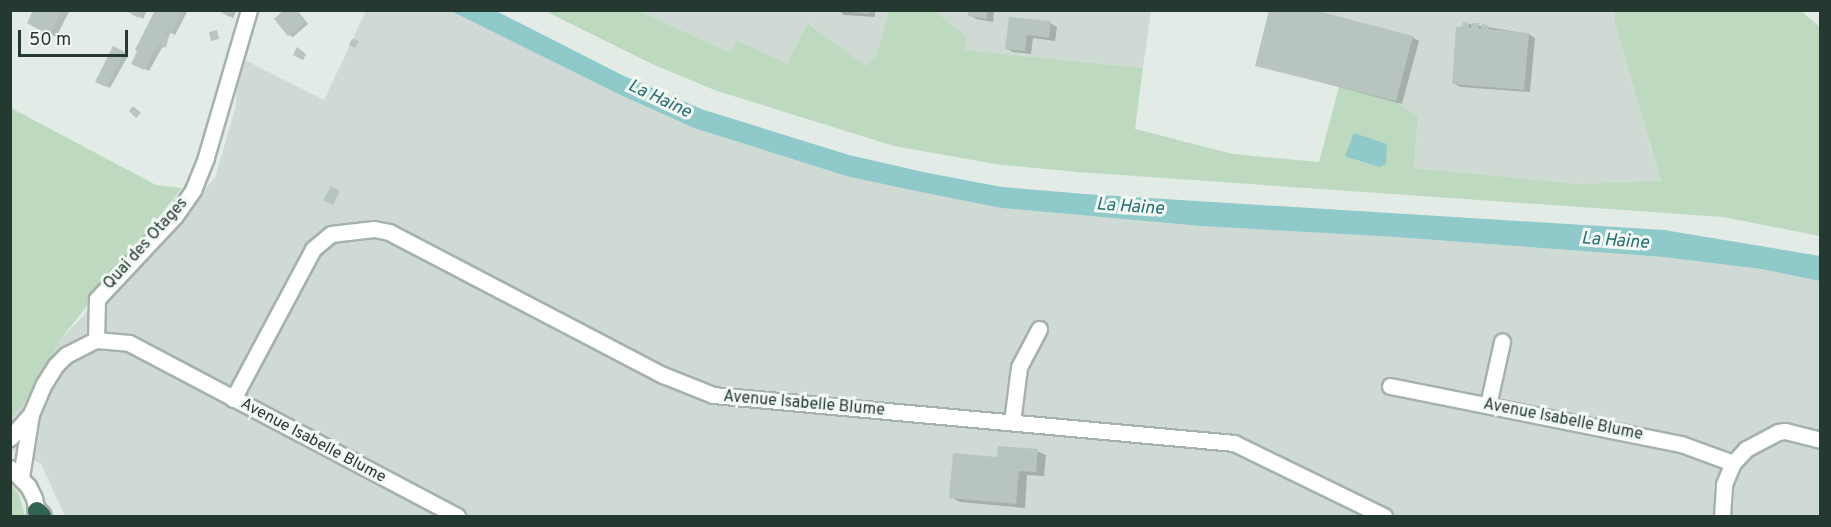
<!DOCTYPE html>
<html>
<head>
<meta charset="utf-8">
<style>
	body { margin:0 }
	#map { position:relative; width:1831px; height:527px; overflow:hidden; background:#e2ebe6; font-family:Overpass,sans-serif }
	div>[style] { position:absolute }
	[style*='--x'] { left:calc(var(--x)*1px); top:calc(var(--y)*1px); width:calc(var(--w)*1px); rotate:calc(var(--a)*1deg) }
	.built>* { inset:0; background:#d0dad4 }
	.green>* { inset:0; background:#bddac1 }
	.water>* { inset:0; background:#90c9ca }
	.shadow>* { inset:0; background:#0003 }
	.building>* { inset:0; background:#b8c5be }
	.roads { filter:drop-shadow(2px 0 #a5b2ac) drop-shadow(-2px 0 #a5b2ac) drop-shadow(0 2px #a5b2ac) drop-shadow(0 -2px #a5b2ac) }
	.minor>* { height:15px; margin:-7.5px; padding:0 7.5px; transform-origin:7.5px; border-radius:7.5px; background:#fff }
	.highway>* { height:18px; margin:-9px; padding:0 9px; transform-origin:9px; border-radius:9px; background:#336352 }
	span { translate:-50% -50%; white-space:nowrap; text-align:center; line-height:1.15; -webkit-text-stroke:6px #f2f8f4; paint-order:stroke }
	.street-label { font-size:16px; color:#243a31 }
	.water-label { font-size:18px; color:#256e6f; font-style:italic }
	.frame { position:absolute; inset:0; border:12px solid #243a31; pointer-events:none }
	.scale { position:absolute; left:18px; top:30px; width:110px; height:27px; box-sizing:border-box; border:3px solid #243a31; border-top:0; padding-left:8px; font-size:18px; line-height:21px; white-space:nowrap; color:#243a31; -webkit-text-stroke:4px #f2f8f4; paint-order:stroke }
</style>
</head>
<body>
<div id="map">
	<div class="built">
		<i style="clip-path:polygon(366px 11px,451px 11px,616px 93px,694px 128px,846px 176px,1001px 208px,1200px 226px,1395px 237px,1663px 257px,1761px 269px,1820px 281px,1820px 516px,65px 516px,41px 464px,11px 449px,10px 418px,37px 388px,59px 341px,215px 178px,236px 106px,237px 56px,324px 100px)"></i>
		<i style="clip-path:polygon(639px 11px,889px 11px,876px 56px,866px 67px,809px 23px,787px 65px,736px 40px,730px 54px)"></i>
		<i style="clip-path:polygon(935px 11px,1151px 11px,1143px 68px,965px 50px,966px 36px)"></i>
		<i style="clip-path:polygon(1272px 11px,1615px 11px,1615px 24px,1661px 182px,1579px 184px,1414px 168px,1418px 116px,1397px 102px,1257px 65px)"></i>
	</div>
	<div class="green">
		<i style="clip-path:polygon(545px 11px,639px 11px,730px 53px,736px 40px,787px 64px,808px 23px,866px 66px,876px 56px,889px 11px,935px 11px,966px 36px,965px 50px,1143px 68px,1135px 129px,1233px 154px,1319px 162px,1339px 87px,1397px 102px,1418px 116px,1414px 168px,1579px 184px,1661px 181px,1615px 24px,1615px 11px,1801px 11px,1820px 27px,1820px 236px,1723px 217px,1078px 172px,1001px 165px,894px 146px,717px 91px,650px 63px)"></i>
		<i style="clip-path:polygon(11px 108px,156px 185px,182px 188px,59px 341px,37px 388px,11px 418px)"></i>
		<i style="clip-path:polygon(11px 484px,19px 494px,25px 516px,11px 516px)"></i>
	</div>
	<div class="water">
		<i style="clip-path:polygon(451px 11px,496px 11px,624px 76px,704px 110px,849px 155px,923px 172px,1002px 187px,1085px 194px,1664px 230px,1820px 256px,1820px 281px,1761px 269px,1663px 257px,1395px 237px,1200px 226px,1001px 208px,921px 192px,846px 176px,694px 128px,616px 93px)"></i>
		<i style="clip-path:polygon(1354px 133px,1387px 144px,1386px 164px,1379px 167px,1345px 156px)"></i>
	</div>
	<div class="shadow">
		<i style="clip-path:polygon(34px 10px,70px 10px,56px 37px,29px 22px)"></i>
		<i style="clip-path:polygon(128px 10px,147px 10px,143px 19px)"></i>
		<i style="clip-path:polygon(156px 10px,188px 10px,175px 35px,170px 32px,166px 47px,163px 46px,149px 71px,133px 63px)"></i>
		<i style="clip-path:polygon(218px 10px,237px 10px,233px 18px)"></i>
		<i style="clip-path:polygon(286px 10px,297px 10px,308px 24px,293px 37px,289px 35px)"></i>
		<i style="clip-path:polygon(838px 10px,875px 10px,875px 17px,844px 15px)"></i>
		<i style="clip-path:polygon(971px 10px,994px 10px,993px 22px,976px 19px,970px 15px)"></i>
		<i style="clip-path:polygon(1010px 18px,1050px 23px,1057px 27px,1055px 41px,1033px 38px,1031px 54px,1013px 52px,1007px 49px)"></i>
		<i style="clip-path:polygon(1469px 24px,1529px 34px,1535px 38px,1530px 92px,1460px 87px,1453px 83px,1463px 29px)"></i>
		<i style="clip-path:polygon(1412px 37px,1419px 41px,1402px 104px,1257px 65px)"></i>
		<i style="clip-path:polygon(114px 48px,128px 56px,110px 88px,97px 81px)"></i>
		<i style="clip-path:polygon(1037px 451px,1046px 455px,1044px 476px,1027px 475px,1025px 508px,960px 502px,951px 497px,999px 459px)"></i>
	</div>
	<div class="building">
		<i style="clip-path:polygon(33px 10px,62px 10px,49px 35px,27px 23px)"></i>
		<i style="clip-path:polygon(125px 10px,142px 10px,138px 18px)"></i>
		<i style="clip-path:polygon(155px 10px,183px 10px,171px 34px,165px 32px,164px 34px,169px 37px,164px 48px,158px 45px,144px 70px,131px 64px,137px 51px,135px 50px)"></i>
		<i style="clip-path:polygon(218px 10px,232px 10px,229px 17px)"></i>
		<i style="clip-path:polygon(284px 10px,296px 10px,305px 22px,288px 36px,274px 19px)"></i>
		<i style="clip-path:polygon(834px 10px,870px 10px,869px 14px)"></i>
		<i style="clip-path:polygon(969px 10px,987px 10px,987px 19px,968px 16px)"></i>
		<i style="clip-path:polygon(1269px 10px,1314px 10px,1413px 36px,1396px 101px,1255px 66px)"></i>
		<i style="clip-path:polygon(1009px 17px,1051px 21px,1049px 38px,1027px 35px,1025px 51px,1005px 49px)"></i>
		<i style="clip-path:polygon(1463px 22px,1469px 23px,1469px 28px,1471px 28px,1472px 23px,1479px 23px,1478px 29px,1481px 29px,1482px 24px,1489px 25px,1488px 29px,1529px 33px,1524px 90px,1452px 84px,1456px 27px,1462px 27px)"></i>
		<i style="clip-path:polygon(217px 30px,219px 39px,211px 41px,209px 32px)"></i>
		<i style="clip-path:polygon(352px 39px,359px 41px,355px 48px,349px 45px)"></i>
		<i style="clip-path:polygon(113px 46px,125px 52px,106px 87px,95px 82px)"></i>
		<i style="clip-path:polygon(297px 47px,306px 54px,303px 60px,293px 55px)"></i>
		<i style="clip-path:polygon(133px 106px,141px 113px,136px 118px,129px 111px)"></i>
		<i style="clip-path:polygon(331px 186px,340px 191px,333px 205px,323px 200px)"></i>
		<i style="clip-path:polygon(998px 446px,1038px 449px,1036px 472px,1019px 471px,1016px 504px,949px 498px,953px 453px,997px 457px)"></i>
	</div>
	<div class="roads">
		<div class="minor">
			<i style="--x:96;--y:340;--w:41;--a:-88.6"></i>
			<i style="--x:97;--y:299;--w:114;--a:-46.8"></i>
			<i style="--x:175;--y:216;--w:32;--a:-55"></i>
			<i style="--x:193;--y:190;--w:35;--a:-68"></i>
			<i style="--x:206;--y:157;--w:153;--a:-73.7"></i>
			<i style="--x:1390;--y:386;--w:297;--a:11.3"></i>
			<i style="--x:1681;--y:444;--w:55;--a:20.1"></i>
			<i style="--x:233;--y:399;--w:170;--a:-61.9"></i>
			<i style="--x:313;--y:249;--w:23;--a:-40"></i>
			<i style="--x:331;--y:234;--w:43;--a:-6.6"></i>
			<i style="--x:374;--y:229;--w:15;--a:11"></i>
			<i style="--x:389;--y:232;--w:309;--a:27.6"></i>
			<i style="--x:663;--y:375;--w:54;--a:21.8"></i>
			<i style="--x:713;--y:395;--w:523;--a:5.26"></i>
			<i style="--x:1234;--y:443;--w:167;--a:26"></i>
			<i style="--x:1488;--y:405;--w:65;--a:-77.5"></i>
			<i style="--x:1012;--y:422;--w:55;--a:-82.7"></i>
			<i style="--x:1019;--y:367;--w:43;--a:-62.2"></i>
			<i style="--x:10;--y:438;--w:32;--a:-49"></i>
			<i style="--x:31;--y:414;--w:33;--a:-67"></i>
			<i style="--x:44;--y:384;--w:22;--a:-58"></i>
			<i style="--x:56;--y:365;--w:14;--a:-45"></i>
			<i style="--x:66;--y:355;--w:34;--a:-27"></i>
			<i style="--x:96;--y:340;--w:33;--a:5"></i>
			<i style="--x:129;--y:343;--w:371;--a:27.8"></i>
			<i style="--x:10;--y:468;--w:25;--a:45"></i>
			<i style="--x:28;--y:486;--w:13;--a:63"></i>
			<i style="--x:34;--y:498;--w:18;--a:77"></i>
			<i style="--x:21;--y:477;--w:64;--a:-81"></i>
			<i style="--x:1722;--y:516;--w:32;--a:-86"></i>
			<i style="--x:1724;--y:484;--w:23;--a:-67"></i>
			<i style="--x:1733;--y:463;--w:19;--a:-47"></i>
			<i style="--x:1746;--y:449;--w:36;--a:-28"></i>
			<i style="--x:1778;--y:432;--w:7;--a:-8"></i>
			<i style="--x:1785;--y:431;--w:36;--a:14"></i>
		</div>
		<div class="highway">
			<i style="--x:37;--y:511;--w:7;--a:45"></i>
		</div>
	</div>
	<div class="street-label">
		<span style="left:146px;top:244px;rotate:-48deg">Quai des Otages</span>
		<span style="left:804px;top:404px;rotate:5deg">Avenue Isabelle Blume</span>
		<span style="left:1563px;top:420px;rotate:11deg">Avenue Isabelle Blume</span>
		<span style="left:313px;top:441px;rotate:28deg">Avenue Isabelle Blume</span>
	</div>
	<div class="water-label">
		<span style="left:659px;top:100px;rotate:25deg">La Haine</span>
		<span style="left:1130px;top:208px;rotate:4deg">La Haine</span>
		<span style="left:1615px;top:242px;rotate:4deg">La Haine</span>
	</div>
	<div class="frame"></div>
	<div class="scale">50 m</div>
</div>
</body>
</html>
